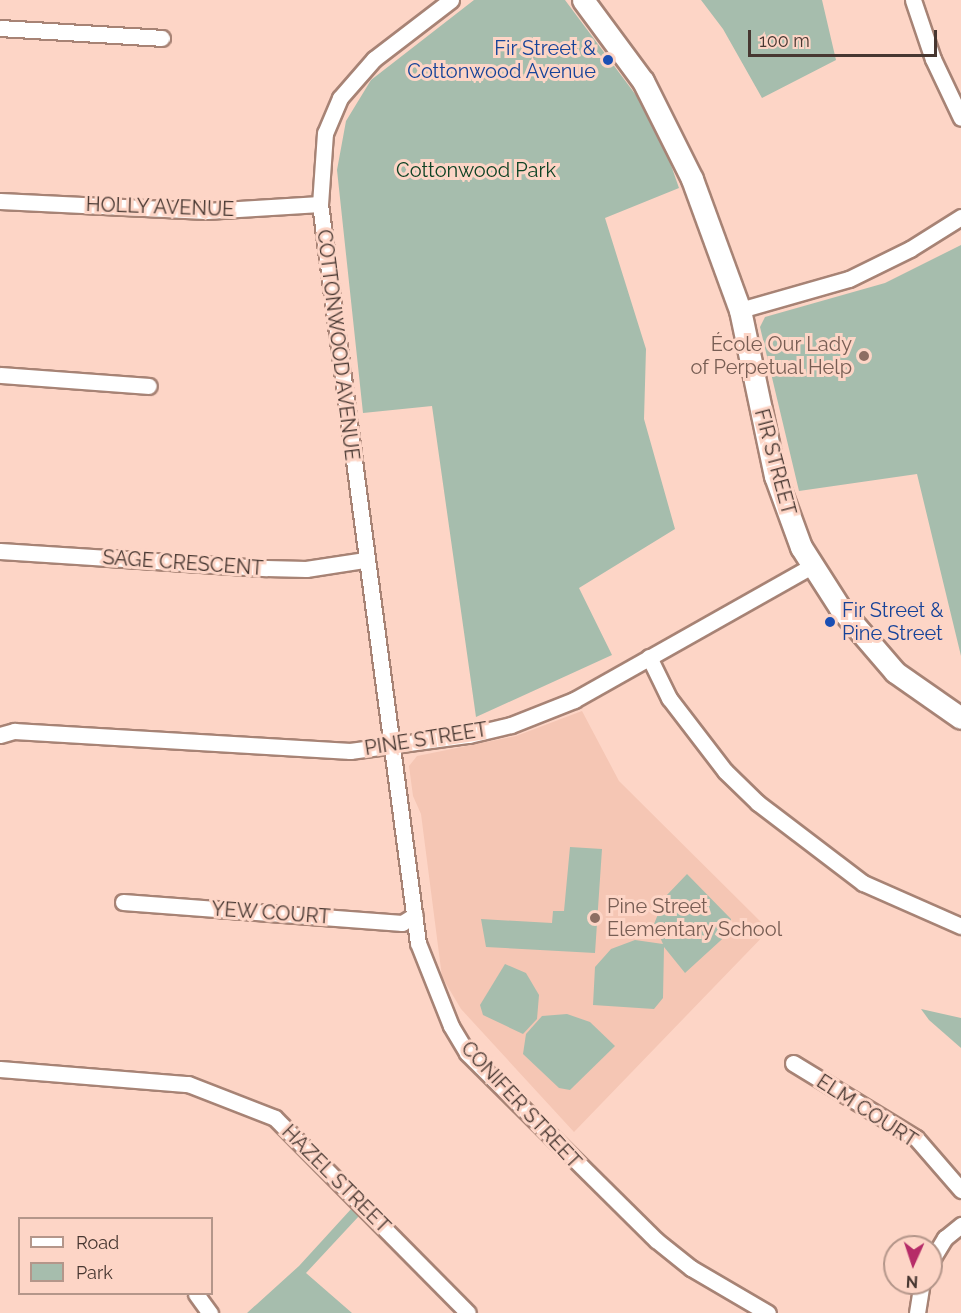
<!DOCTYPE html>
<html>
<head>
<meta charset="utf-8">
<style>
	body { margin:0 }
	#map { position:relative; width:961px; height:1313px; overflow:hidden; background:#fdd5c6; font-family:Raleway,sans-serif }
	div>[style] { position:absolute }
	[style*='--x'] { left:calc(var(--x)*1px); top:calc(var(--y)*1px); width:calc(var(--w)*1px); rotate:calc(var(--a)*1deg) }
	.built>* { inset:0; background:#f5c6b4 }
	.green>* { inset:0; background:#a6bdad }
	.roads { filter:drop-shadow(2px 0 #a78375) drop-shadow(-2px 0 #a78375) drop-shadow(0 2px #a78375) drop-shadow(0 -2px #a78375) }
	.street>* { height:15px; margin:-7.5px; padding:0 7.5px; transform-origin:7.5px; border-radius:7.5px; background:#fff }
	.secondary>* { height:21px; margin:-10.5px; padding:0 10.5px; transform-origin:10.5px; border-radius:10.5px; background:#fff }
	.dots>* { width:16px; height:16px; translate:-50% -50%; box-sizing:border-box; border:3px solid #fdd5c6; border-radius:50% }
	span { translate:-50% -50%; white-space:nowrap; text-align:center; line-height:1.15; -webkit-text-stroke:6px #fdd5c6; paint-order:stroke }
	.transit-label { font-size:20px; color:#164399 }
	.right { translate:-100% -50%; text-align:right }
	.left { translate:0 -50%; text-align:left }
	.park-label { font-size:20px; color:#0f4325 }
	.street-label { font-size:20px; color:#473731 }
	.education-label { font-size:20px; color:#785e54 }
	.legend { position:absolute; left:18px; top:1217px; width:195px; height:78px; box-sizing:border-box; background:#fdd5c6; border:2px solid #b4968a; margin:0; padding:8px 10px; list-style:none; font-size:18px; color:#473731 }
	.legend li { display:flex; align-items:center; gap:12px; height:30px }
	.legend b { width:30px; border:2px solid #b4968a }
	.north { position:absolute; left:883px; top:1235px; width:60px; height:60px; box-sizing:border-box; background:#fdd5c6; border:2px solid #b4968a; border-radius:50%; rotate:183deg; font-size:16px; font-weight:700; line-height:24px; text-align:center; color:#473731 }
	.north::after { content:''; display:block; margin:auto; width:21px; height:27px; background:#b62c68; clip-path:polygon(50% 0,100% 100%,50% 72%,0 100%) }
	.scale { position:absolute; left:748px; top:30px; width:189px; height:27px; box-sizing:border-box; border:3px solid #473731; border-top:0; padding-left:8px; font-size:18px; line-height:21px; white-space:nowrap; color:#473731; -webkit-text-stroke:4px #fdd5c6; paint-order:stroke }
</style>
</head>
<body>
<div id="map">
	<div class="built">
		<i style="clip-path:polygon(582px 711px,619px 781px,769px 930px,574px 1132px,461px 1009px,442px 977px,421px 814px,413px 796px,409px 766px,417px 756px,516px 736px)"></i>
	</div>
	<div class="green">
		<i style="clip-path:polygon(474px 0,565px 0,656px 122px,679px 188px,605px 218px,646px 349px,644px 419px,675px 529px,579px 588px,612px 655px,476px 717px,432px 406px,363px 413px,337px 170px,346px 121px,371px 80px)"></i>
		<i style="clip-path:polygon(701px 0,822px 0,836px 60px,762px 98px,723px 29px)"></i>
		<i style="clip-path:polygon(961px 245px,961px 656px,917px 474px,799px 491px,760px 327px,765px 317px,885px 283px)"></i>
		<i style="clip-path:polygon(570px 847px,602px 849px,595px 953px,486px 947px,481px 919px,552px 923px,553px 911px,564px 911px)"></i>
		<i style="clip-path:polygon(687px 874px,731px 919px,731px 931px,685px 973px,664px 947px,663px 998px,654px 1009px,593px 1005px,595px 967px,611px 949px,635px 940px,663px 944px,654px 924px,665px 897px)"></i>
		<i style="clip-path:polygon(505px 964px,526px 973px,539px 995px,537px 1019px,523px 1034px,483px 1015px,480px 1005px)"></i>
		<i style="clip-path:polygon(921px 1009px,961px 1018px,961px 1048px,929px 1020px)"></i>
		<i style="clip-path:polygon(567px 1014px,590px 1022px,615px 1046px,570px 1090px,559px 1088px,523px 1054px,526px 1034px,542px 1016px)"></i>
		<i style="clip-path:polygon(352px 1208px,359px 1216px,306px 1273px,352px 1313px,247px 1313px,299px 1266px)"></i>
	</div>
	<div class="roads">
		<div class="street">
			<i style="--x:451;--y:0;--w:97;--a:142.5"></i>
			<i style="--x:374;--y:59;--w:52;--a:131.1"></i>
			<i style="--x:340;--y:98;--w:38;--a:113"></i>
			<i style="--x:325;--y:133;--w:71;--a:94"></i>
			<i style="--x:320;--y:204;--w:745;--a:82.45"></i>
			<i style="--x:418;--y:943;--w:89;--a:68.3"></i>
			<i style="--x:451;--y:1026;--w:31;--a:59"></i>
			<i style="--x:467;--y:1053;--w:266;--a:44.7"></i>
			<i style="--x:656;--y:1240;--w:45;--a:38.7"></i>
			<i style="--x:691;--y:1268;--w:89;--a:30.3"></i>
			<i style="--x:913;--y:0;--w:62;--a:71.3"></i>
			<i style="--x:933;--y:59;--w:65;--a:64.6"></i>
			<i style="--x:0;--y:28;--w:162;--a:3.5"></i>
			<i style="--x:0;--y:201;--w:206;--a:2.8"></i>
			<i style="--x:206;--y:211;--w:114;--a:-3.5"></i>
			<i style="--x:740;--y:310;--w:113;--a:-15.9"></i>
			<i style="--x:849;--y:279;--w:68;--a:-26.2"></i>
			<i style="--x:910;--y:249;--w:60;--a:-32.1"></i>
			<i style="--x:0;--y:375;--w:149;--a:4.2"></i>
			<i style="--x:0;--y:551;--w:267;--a:3.7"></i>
			<i style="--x:266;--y:568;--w:40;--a:1.4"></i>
			<i style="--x:306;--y:569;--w:60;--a:-8.7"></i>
			<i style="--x:649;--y:657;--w:46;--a:64"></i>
			<i style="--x:669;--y:698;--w:92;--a:52.5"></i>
			<i style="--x:725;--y:771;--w:46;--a:44.1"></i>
			<i style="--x:758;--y:803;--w:132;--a:37.3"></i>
			<i style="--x:863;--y:883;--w:107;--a:23.7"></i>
			<i style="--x:0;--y:735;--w:15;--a:-16"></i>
			<i style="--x:14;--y:731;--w:337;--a:3.4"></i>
			<i style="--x:350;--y:751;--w:120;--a:-7.7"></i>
			<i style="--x:469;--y:735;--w:43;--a:-13.4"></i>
			<i style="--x:511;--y:725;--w:68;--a:-21.6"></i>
			<i style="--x:574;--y:700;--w:273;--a:-29.4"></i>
			<i style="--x:123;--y:902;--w:280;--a:4.3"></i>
			<i style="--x:402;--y:923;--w:15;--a:-32"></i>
			<i style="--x:793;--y:1063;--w:144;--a:31.4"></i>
			<i style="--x:916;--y:1138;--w:69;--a:49.1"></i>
			<i style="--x:0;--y:1069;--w:189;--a:4.6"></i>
			<i style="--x:188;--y:1084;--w:93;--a:21.3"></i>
			<i style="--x:275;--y:1118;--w:274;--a:45.3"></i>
			<i style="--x:931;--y:1261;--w:27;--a:-59"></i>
			<i style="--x:945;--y:1238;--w:21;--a:-39"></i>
			<i style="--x:196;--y:1294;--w:24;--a:54"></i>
			<i style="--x:917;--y:1313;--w:30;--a:-81"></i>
		</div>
		<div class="secondary">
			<i style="--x:583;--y:0;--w:101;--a:53.5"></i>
			<i style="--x:643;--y:81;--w:110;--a:63.4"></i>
			<i style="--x:692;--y:179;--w:140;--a:69.9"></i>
			<i style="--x:740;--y:310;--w:170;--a:78.1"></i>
			<i style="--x:775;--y:476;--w:76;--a:69.9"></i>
			<i style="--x:801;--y:547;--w:72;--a:57.4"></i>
			<i style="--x:840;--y:608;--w:84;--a:49.3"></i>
			<i style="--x:895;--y:672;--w:80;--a:34.9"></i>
		</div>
	</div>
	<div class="dots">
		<i style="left:608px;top:60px;background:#1a4fb4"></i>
		<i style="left:864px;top:356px;background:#8d6e63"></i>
		<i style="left:830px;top:622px;background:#1a4fb4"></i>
		<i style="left:595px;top:918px;background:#8d6e63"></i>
	</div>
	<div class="transit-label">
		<span class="right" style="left:596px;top:60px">Fir Street &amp;<br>Cottonwood Avenue</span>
		<span class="left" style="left:842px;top:622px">Fir Street &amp;<br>Pine Street</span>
	</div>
	<div class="park-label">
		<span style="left:476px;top:170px">Cottonwood Park</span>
	</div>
	<div class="street-label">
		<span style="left:160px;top:207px;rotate:2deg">HOLLY AVENUE</span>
		<span style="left:338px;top:345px;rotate:83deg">COTTONWOOD AVENUE</span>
		<span style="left:775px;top:462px;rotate:75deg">FIR STREET</span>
		<span style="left:183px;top:563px;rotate:4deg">SAGE CRESCENT</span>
		<span style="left:426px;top:739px;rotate:-9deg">PINE STREET</span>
		<span style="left:271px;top:913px;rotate:4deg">YEW COURT</span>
		<span style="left:521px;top:1105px;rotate:47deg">CONIFER STREET</span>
		<span style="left:867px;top:1111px;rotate:33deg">ELM COURT</span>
		<span style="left:336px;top:1179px;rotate:45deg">HAZEL STREET</span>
	</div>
	<div class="education-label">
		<span class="right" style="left:852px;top:356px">École Our Lady<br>of Perpetual Help</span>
		<span class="left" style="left:607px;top:918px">Pine Street<br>Elementary School</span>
	</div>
	<ul class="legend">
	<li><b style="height:8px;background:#fff"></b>Road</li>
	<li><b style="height:16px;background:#a6bdad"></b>Park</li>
	</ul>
	<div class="north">N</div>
	<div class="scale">100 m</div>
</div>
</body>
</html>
